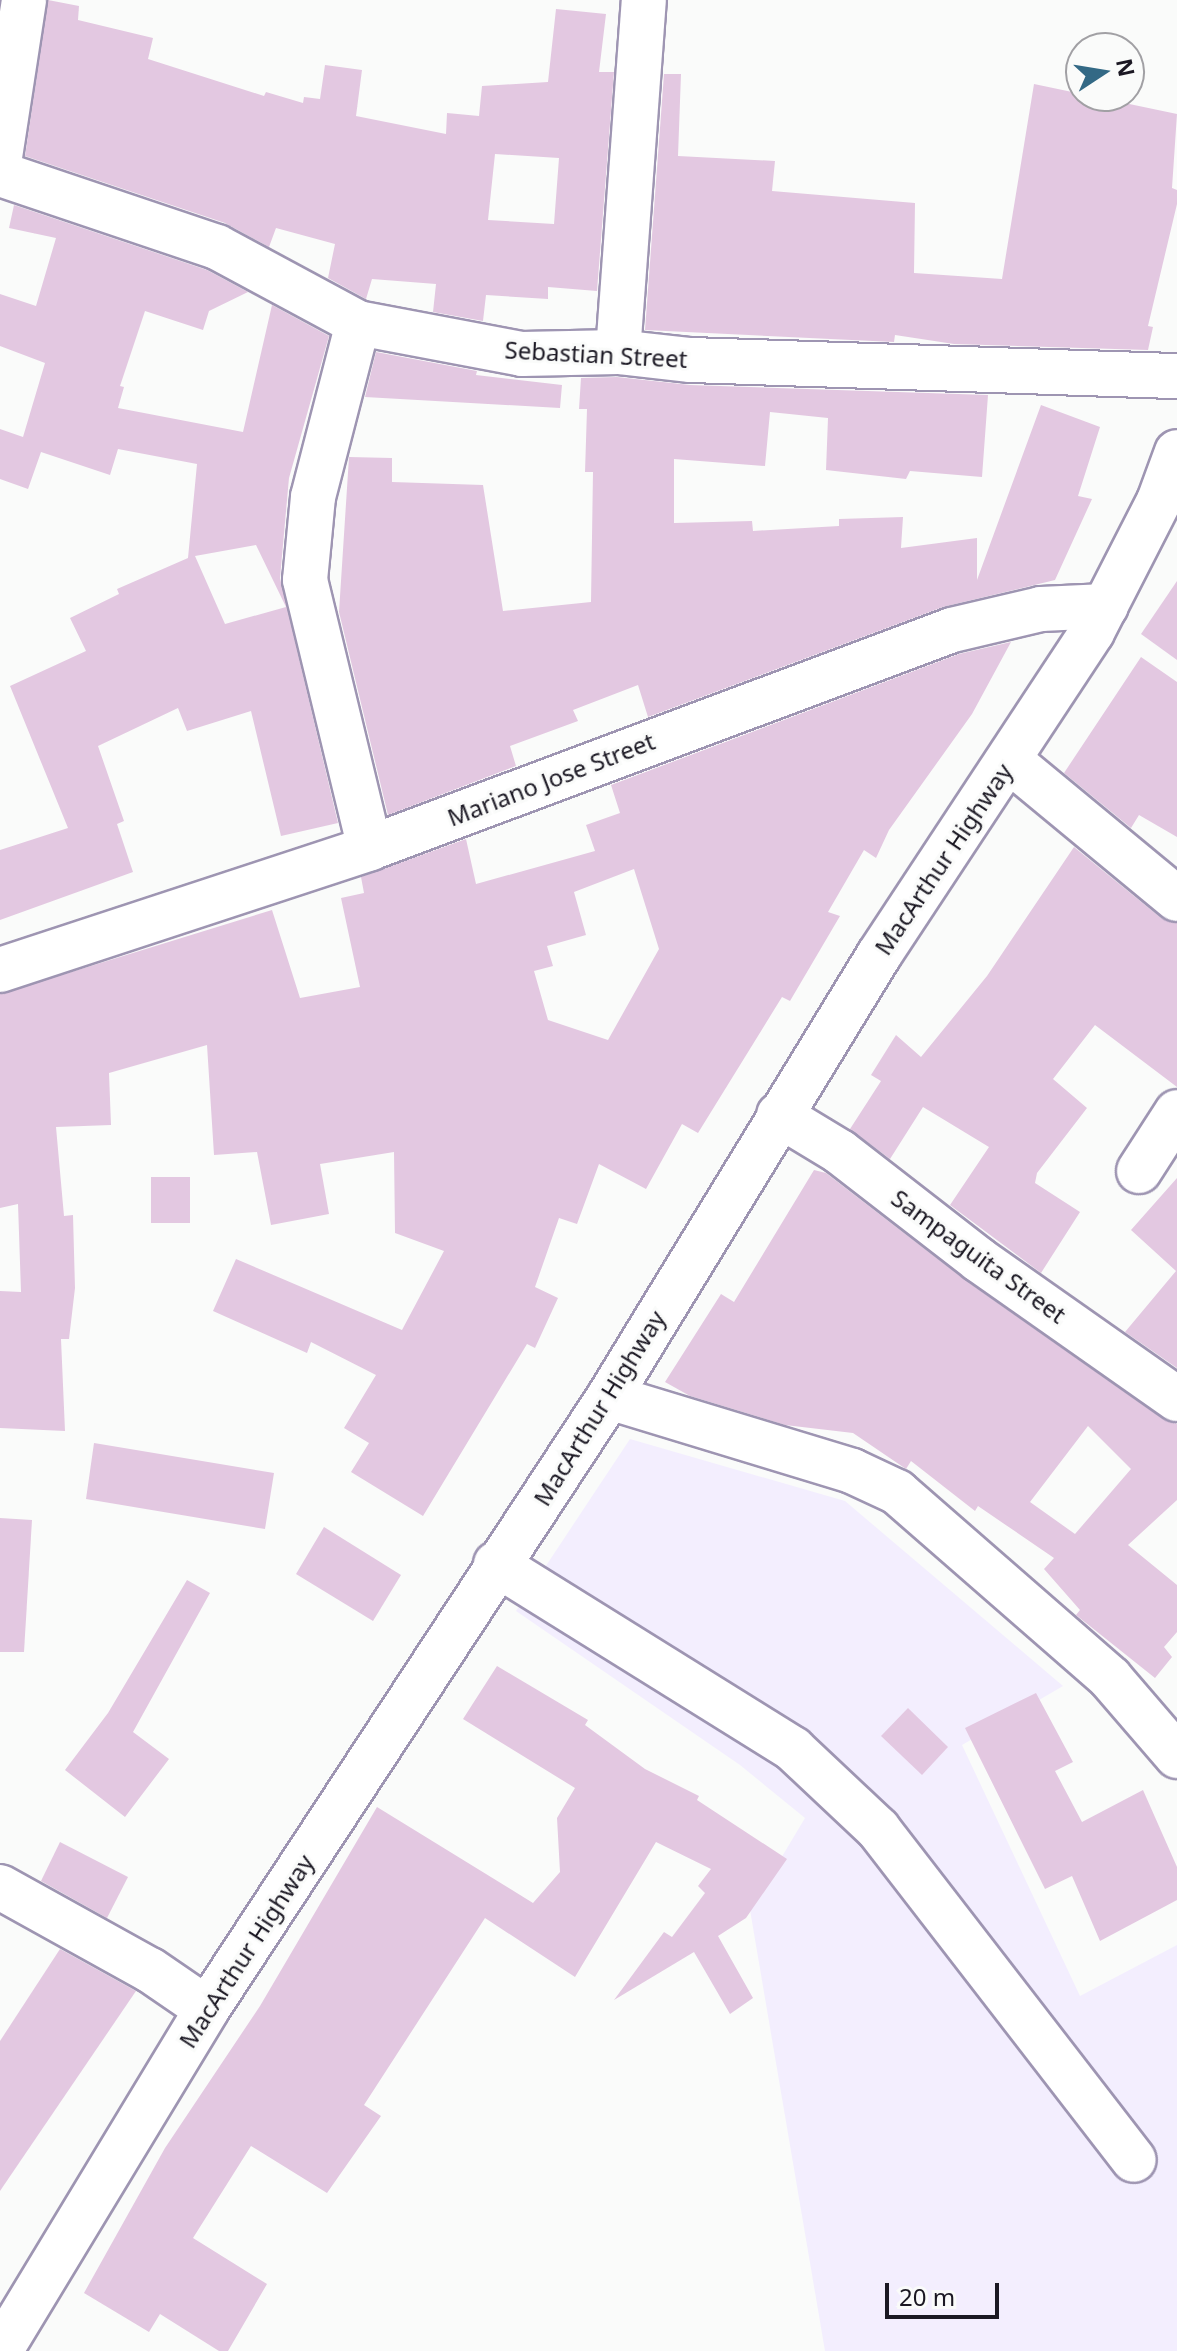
<!DOCTYPE html>
<html>
<head>
<meta charset="utf-8">
<style>
	body { margin:0 }
	#map { position:relative; width:1177px; height:2351px; overflow:hidden; background:#fafbfa; font-family:"Noto Sans",sans-serif }
	div>[style] { position:absolute }
	[style*='--x'] { left:calc(var(--x)*1px); top:calc(var(--y)*1px); width:calc(var(--w)*1px); rotate:calc(var(--a)*1deg) }
	.built>* { inset:0; background:#f3eefe }
	.building>* { inset:0; background:#e3c8e1 }
	.roads { filter:drop-shadow(2px 0 #9e95b2) drop-shadow(-2px 0 #9e95b2) drop-shadow(0 2px #9e95b2) drop-shadow(0 -2px #9e95b2) }
	.minor>* { height:44px; margin:-22px; padding:0 22px; transform-origin:22px; border-radius:22px; background:#fff }
	.highway>* { height:44px; margin:-22px; padding:0 22px; transform-origin:22px; border-radius:22px; background:#fff }
	span { translate:-50% -50%; white-space:nowrap; text-align:center; line-height:1.15; -webkit-text-stroke:6px #fafbfa; paint-order:stroke }
	.street-label { font-size:24px; color:#1b1823 }
	.north { position:absolute; left:1065px; top:32px; width:80px; height:80px; box-sizing:border-box; background:#fafbfa; border:2px solid #a1a0a4; border-radius:50%; rotate:78deg; font-size:22px; font-weight:700; line-height:32px; text-align:center; color:#1b1823 }
	.north::after { content:''; display:block; margin:auto; width:28px; height:36px; background:#336985; clip-path:polygon(50% 0,100% 100%,50% 72%,0 100%) }
	.scale { position:absolute; left:885px; top:2283px; width:114px; height:36px; box-sizing:border-box; border:4px solid #1b1823; border-top:0; padding-left:10px; font-size:24px; line-height:28px; white-space:nowrap; color:#1b1823; -webkit-text-stroke:6px #fafbfa; paint-order:stroke }
</style>
</head>
<body>
<div id="map">
	<div class="built">
		<i style="clip-path:polygon(630px 1439px,845px 1501px,1063px 1686px,962px 1745px,1080px 1996px,1177px 1945px,1177px 2351px,825px 2351px,750px 1910px,805px 1818px,740px 1765px,516px 1611px)"></i>
	</div>
	<div class="building">
		<i style="clip-path:polygon(evenodd,48px 0,79px 6px,78px 20px,153px 38px,148px 59px,264px 96px,266px 92px,303px 103px,304px 97px,320px 99px,325px 65px,362px 70px,356px 116px,446px 134px,447px 113px,479px 116px,482px 86px,548px 82px,556px 9px,606px 14px,599px 72px,614px 72px,597px 291px,548px 287px,548px 299px,486px 295px,483px 321px,433px 312px,436px 284px,372px 279px,366px 299px,328px 278px,335px 244px,276px 228px,269px 247px,225px 223px,25px 156px,48px 0,495px 154px,559px 158px,554px 224px,488px 220px,495px 154px)"></i>
		<i style="clip-path:polygon(664px 74px,681px 74px,678px 156px,775px 161px,772px 191px,915px 203px,914px 273px,1002px 279px,1034px 84px,1177px 114px,1172px 188px,1177px 190px,1177px 204px,1148px 326px,1153px 327px,1148px 350px,954px 344px,895px 335px,894px 342px,645px 330px)"></i>
		<i style="clip-path:polygon(evenodd,14px 205px,207px 270px,248px 292px,209px 311px,203px 330px,145px 311px,120px 386px,124px 387px,118px 408px,243px 432px,272px 305px,329px 336px,289px 478px,280px 578px,338px 823px,281px 836px,251px 711px,187px 731px,178px 708px,98px 746px,124px 821px,117px 824px,133px 872px,0 920px,0 850px,68px 828px,10px 686px,86px 651px,70px 618px,119px 594px,117px 589px,188px 558px,197px 464px,118px 449px,110px 475px,41px 452px,28px 489px,0 479px,0 429px,23px 437px,45px 363px,0 346px,0 294px,36px 306px,56px 238px,9px 228px,14px 205px,256px 545px,286px 607px,225px 624px,195px 556px,256px 545px)"></i>
		<i style="clip-path:polygon(376px 352px,477px 371px,476px 375px,562px 385px,560px 408px,365px 397px)"></i>
		<i style="clip-path:polygon(617px 377px,690px 385px,988px 395px,982px 477px,910px 471px,906px 479px,826px 470px,828px 418px,770px 412px,765px 466px,674px 459px,674px 523px,752px 521px,753px 531px,839px 526px,839px 519px,903px 517px,901px 548px,977px 538px,977px 580px,1041px 405px,1100px 427px,1078px 496px,1092px 499px,1055px 580px,943px 607px,648px 717px,638px 685px,573px 710px,578px 721px,510px 746px,516px 766px,388px 815px,339px 612px,349px 457px,392px 458px,392px 482px,483px 485px,503px 611px,591px 602px,593px 472px,585px 472px,587px 409px,579px 409px,581px 378px)"></i>
		<i style="clip-path:polygon(1177px 581px,1177px 660px,1141px 634px)"></i>
		<i style="clip-path:polygon(evenodd,1011px 642px,972px 714px,889px 830px,876px 858px,864px 850px,828px 912px,840px 916px,790px 1001px,782px 997px,698px 1133px,682px 1124px,646px 1189px,599px 1164px,577px 1224px,559px 1218px,535px 1287px,558px 1298px,535px 1348px,527px 1344px,423px 1516px,351px 1472px,369px 1443px,344px 1428px,376px 1375px,311px 1342px,307px 1353px,213px 1311px,236px 1259px,402px 1330px,444px 1251px,395px 1233px,394px 1152px,320px 1164px,329px 1214px,271px 1225px,257px 1152px,214px 1155px,207px 1045px,109px 1073px,111px 1125px,56px 1127px,64px 1216px,73px 1215px,75px 1288px,69px 1339px,61px 1339px,65px 1431px,0 1428px,0 1291px,21px 1292px,18px 1204px,0 1208px,0 994px,272px 910px,300px 998px,360px 987px,341px 898px,364px 893px,361px 877px,466px 839px,476px 884px,595px 851px,586px 825px,620px 813px,611px 785px,959px 654px,1011px 642px,634px 869px,659px 949px,608px 1040px,548px 1020px,534px 971px,553px 966px,547px 946px,586px 935px,574px 892px,634px 869px)"></i>
		<i style="clip-path:polygon(1141px 657px,1177px 682px,1177px 837px,1139px 815px,1131px 828px,1064px 773px)"></i>
		<i style="clip-path:polygon(1074px 847px,1161px 918px,1177px 923px,1177px 1087px,1095px 1025px,1053px 1079px,1087px 1108px,1037px 1173px,1035px 1183px,1080px 1212px,1041px 1273px,950px 1205px,989px 1147px,923px 1107px,890px 1159px,850px 1129px,881px 1081px,871px 1075px,896px 1035px,921px 1057px,987px 976px)"></i>
		<i style="clip-path:polygon(evenodd,814px 1170px,826px 1173px,965px 1280px,1163px 1419px,1177px 1424px,1177px 1500px,1128px 1545px,1177px 1585px,1177px 1632px,1164px 1647px,1172px 1657px,1155px 1678px,1076px 1615px,1080px 1610px,1044px 1569px,1054px 1558px,978px 1506px,975px 1511px,911px 1461px,906px 1469px,853px 1433px,785px 1425px,690px 1396px,665px 1382px,721px 1294px,734px 1302px,814px 1170px,1088px 1426px,1131px 1469px,1075px 1534px,1030px 1502px,1088px 1426px)"></i>
		<i style="clip-path:polygon(151px 1177px,190px 1177px,190px 1223px,151px 1223px)"></i>
		<i style="clip-path:polygon(1177px 1178px,1177px 1368px,1125px 1332px,1176px 1271px,1131px 1230px)"></i>
		<i style="clip-path:polygon(94px 1443px,274px 1473px,265px 1529px,86px 1499px)"></i>
		<i style="clip-path:polygon(0 1518px,32px 1520px,24px 1652px,0 1652px)"></i>
		<i style="clip-path:polygon(324px 1527px,401px 1575px,373px 1621px,296px 1574px)"></i>
		<i style="clip-path:polygon(187px 1580px,210px 1593px,133px 1732px,169px 1759px,125px 1817px,65px 1770px,108px 1713px)"></i>
		<i style="clip-path:polygon(497px 1666px,588px 1720px,585px 1725px,645px 1769px,699px 1796px,697px 1800px,787px 1859px,746px 1918px,718px 1936px,753px 1998px,730px 2014px,694px 1952px,614px 2000px,664px 1932px,672px 1937px,705px 1893px,698px 1886px,711px 1869px,656px 1842px,575px 1977px,485px 1918px,364px 2105px,381px 2116px,327px 2193px,251px 2146px,193px 2238px,267px 2284px,228px 2351px,219px 2351px,160px 2314px,149px 2332px,84px 2293px,165px 2148px,260px 2006px,377px 1807px,533px 1903px,560px 1872px,557px 1818px,575px 1788px,463px 1719px)"></i>
		<i style="clip-path:polygon(1036px 1693px,1073px 1762px,1055px 1771px,1082px 1822px,1143px 1790px,1177px 1867px,1177px 1900px,1100px 1941px,1072px 1876px,1045px 1889px,965px 1728px)"></i>
		<i style="clip-path:polygon(908px 1708px,948px 1747px,922px 1775px,881px 1736px)"></i>
		<i style="clip-path:polygon(60px 1842px,128px 1877px,107px 1918px,41px 1881px)"></i>
		<i style="clip-path:polygon(60px 1949px,136px 1991px,0 2191px,0 2041px)"></i>
	</div>
	<div class="roads">
		<div class="minor">
			<i style="--x:0;--y:157;--w:159;--a:-81.3"></i>
			<i style="--x:0;--y:174;--w:229;--a:18.6"></i>
			<i style="--x:217;--y:247;--w:160;--a:28.3"></i>
			<i style="--x:358;--y:323;--w:167;--a:10.7"></i>
			<i style="--x:522;--y:354;--w:96;--a:-1.2"></i>
			<i style="--x:618;--y:352;--w:73;--a:6.3"></i>
			<i style="--x:691;--y:360;--w:486;--a:1.9"></i>
			<i style="--x:358;--y:323;--w:180;--a:104.5"></i>
			<i style="--x:313;--y:497;--w:83;--a:95.5"></i>
			<i style="--x:305;--y:580;--w:276;--a:76.4"></i>
			<i style="--x:618;--y:352;--w:353;--a:-85.8"></i>
			<i style="--x:1009;--y:760;--w:218;--a:39.6"></i>
			<i style="--x:0;--y:970;--w:390;--a:-18.2"></i>
			<i style="--x:370;--y:848;--w:621;--a:-20.53"></i>
			<i style="--x:952;--y:630;--w:91;--a:-13.3"></i>
			<i style="--x:1041;--y:609;--w:65;--a:-2.6"></i>
			<i style="--x:779;--y:1115;--w:71;--a:31.2"></i>
			<i style="--x:840;--y:1152;--w:176;--a:37.8"></i>
			<i style="--x:979;--y:1260;--w:242;--a:35.1"></i>
			<i style="--x:1139;--y:1171;--w:70;--a:-57.2"></i>
			<i style="--x:609;--y:1397;--w:254;--a:16.9"></i>
			<i style="--x:852;--y:1471;--w:50;--a:25"></i>
			<i style="--x:897;--y:1492;--w:283;--a:41.1"></i>
			<i style="--x:1110;--y:1678;--w:103;--a:49.3"></i>
			<i style="--x:496;--y:1564;--w:350;--a:31.9"></i>
			<i style="--x:793;--y:1749;--w:117;--a:43.3"></i>
			<i style="--x:878;--y:1829;--w:418;--a:52.3"></i>
			<i style="--x:0;--y:1887;--w:171;--a:29"></i>
			<i style="--x:150;--y:1970;--w:69;--a:34.4"></i>
		</div>
		<div class="highway">
			<i style="--x:0;--y:2351;--w:400;--a:-58.8"></i>
			<i style="--x:207;--y:2009;--w:732;--a:-56.7"></i>
			<i style="--x:609;--y:1397;--w:518;--a:-58.58"></i>
			<i style="--x:879;--y:955;--w:387;--a:-56.6"></i>
			<i style="--x:1092;--y:632;--w:147;--a:-62.9"></i>
			<i style="--x:1159;--y:501;--w:52;--a:-69.8"></i>
		</div>
	</div>
	<div class="street-label">
		<span style="left:596px;top:354px;rotate:3deg">Sebastian Street</span>
		<span style="left:551px;top:779px;rotate:-21deg">Mariano Jose Street</span>
		<span style="left:943px;top:859px;rotate:-56deg">MacArthur Highway</span>
		<span style="left:979px;top:1256px;rotate:36deg">Sampaguita Street</span>
		<span style="left:599px;top:1408px;rotate:-58deg">MacArthur Highway</span>
		<span style="left:246px;top:1951px;rotate:-57deg">MacArthur Highway</span>
	</div>
	<div class="north">N</div>
	<div class="scale">20 m</div>
</div>
</body>
</html>
